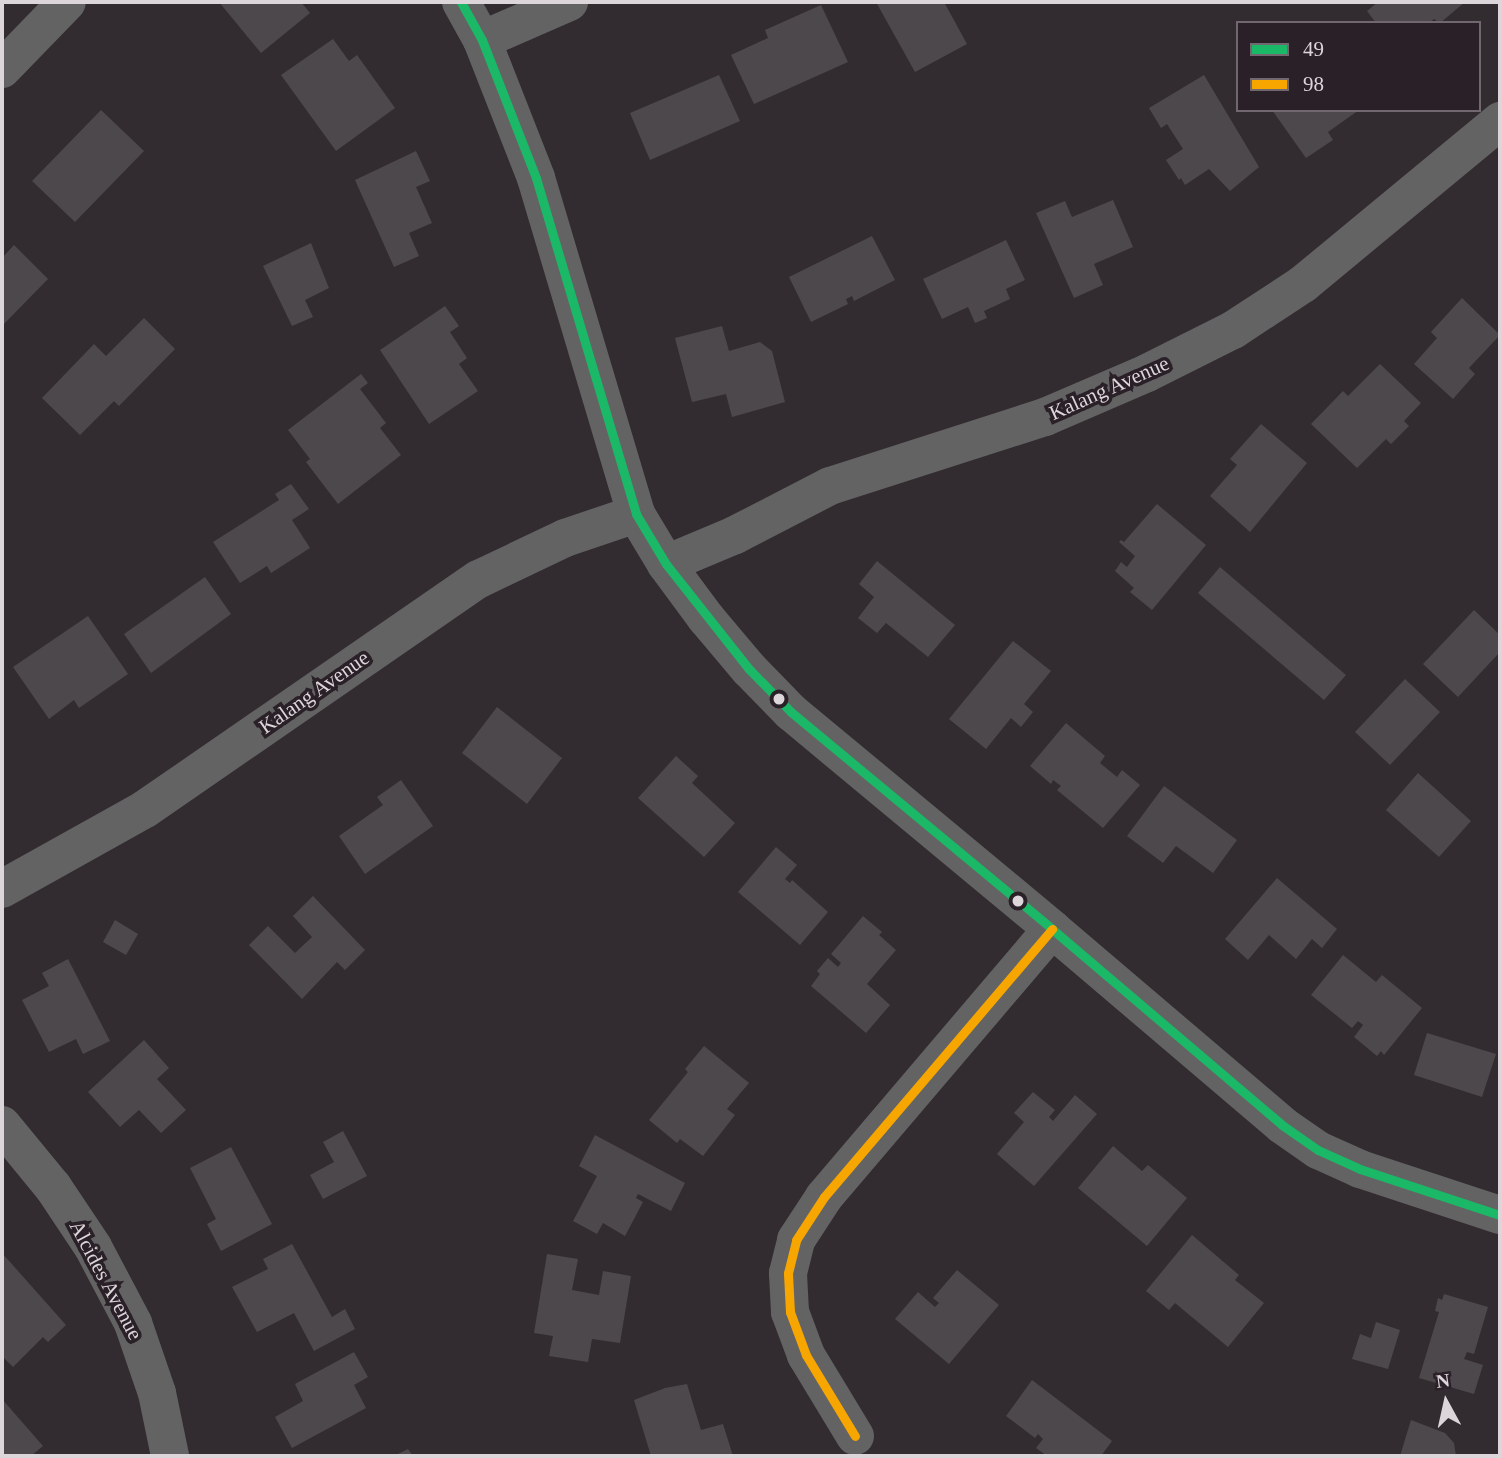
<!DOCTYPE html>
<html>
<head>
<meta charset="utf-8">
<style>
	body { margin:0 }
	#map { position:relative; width:1502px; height:1458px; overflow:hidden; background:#322c30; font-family:"Times New Roman",serif }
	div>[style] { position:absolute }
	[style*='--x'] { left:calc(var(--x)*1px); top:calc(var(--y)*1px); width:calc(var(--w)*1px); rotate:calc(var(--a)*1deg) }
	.building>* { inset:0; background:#4d484c }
	.minor>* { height:38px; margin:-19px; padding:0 19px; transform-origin:19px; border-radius:19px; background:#646364 }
	.tertiary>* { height:38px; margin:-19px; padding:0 19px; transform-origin:19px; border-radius:19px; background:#646364 }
	.bus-1>* { height:9px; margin:-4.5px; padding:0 4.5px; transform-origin:4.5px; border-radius:4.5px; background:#1ab867 }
	.bus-2>* { height:9px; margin:-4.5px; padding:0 4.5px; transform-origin:4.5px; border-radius:4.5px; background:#f7a600 }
	.dots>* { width:19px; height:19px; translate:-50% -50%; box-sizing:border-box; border:4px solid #2a2027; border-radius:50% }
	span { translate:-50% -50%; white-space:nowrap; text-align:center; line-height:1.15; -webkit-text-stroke:7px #2a2027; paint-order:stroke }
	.street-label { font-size:21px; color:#dcd5da }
	.frame { position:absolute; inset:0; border:4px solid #dcd5da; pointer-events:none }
	.legend { position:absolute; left:1236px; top:21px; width:245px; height:91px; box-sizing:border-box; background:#2a2027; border:2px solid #71686f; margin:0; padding:9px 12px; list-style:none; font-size:21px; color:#dcd5da }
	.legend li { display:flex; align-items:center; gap:14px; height:35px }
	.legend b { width:35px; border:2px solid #71686f }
	.north { position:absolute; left:1411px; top:1367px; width:70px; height:70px; -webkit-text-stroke:5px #2a2027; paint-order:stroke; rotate:352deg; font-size:19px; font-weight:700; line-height:28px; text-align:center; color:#dcd5da }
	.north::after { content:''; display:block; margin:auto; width:24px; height:32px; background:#dcd5da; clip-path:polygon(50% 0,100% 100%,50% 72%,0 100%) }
</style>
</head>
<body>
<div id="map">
	<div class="building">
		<i style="clip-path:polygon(219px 2px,301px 2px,310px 13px,261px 53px)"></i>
		<i style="clip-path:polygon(876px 2px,944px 2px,967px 44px,915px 72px)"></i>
		<i style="clip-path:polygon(1378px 2px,1465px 2px,1440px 23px,1434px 19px,1429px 23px,1376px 23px,1367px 11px)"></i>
		<i style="clip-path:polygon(821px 5px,848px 62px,754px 104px,731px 55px,768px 38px,765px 30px)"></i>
		<i style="clip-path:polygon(333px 39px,349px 61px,357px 55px,395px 108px,336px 151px,281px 75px)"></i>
		<i style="clip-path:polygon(719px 75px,740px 121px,650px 160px,630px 113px)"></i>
		<i style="clip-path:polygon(1204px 75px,1259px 167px,1230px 191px,1209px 169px,1185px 185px,1181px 178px,1179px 180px,1166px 160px,1183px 149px,1167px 124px,1161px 128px,1149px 108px)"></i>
		<i style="clip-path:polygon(101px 110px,144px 151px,75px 222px,32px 181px)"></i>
		<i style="clip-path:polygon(1272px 110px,1359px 110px,1328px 132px,1333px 140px,1306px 158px)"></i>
		<i style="clip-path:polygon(416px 151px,430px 181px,416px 187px,432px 223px,409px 233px,419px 256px,394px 267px,355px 180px)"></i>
		<i style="clip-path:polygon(1113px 200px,1133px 247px,1094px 264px,1103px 285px,1074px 298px,1036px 213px,1065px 201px,1072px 217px)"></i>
		<i style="clip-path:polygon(872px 236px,895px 280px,854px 301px,852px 296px,846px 299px,848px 304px,811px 322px,789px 277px)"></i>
		<i style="clip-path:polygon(1006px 240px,1025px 280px,1006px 289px,1010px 299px,984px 311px,987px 318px,975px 323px,968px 307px,942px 319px,923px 279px)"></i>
		<i style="clip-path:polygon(311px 243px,329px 288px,305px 300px,313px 317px,292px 326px,263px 266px)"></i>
		<i style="clip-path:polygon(14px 245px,48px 279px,2px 326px,2px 258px)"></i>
		<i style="clip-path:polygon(1462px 298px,1500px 335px,1469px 368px,1475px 374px,1453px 399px,1414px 364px,1437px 338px,1431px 332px)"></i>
		<i style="clip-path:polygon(445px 306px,459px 326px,450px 332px,467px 358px,459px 364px,478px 391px,429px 424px,380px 350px)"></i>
		<i style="clip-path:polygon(144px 318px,175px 349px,119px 406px,114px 401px,80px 435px,42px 398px,94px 344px,106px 356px)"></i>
		<i style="clip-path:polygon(722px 326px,729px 351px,760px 342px,772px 351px,785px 402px,732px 417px,726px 394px,692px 402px,675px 338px)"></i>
		<i style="clip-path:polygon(1380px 364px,1421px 403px,1404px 421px,1409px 426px,1391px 444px,1386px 439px,1357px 468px,1311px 424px,1343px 391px,1348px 396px)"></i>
		<i style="clip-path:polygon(361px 374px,368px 383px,360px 389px,386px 423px,380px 428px,401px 455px,338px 504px,306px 462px,310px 459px,288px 430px)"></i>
		<i style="clip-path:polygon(1261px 424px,1307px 463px,1250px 532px,1210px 496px,1237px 465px,1230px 459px)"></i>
		<i style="clip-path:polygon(291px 484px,309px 509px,292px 520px,310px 548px,271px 573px,267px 566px,240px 583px,213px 542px,279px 500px,275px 494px)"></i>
		<i style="clip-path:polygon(1157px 504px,1206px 545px,1152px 610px,1130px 592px,1134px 588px,1115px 571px,1121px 562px,1127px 567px,1135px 556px,1119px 542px,1121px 540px,1124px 542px)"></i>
		<i style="clip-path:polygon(877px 561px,955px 625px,928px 657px,886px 623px,877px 633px,858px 618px,874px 597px,859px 584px)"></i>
		<i style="clip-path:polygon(1220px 567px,1346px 675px,1324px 700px,1198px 593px)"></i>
		<i style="clip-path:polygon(205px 577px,231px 614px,151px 673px,124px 634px)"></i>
		<i style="clip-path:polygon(1474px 610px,1500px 635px,1500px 652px,1458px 697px,1423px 664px)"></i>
		<i style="clip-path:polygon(88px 616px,128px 674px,79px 708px,74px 700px,49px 719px,13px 667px)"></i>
		<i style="clip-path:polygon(1013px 641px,1051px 671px,1024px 704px,1033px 712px,1021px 727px,1011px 718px,986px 749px,949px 719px)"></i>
		<i style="clip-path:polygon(1405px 679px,1440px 712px,1390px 765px,1355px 732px)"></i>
		<i style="clip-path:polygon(497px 707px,562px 758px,527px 804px,462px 753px)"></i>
		<i style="clip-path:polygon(1066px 723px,1105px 756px,1100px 763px,1117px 777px,1122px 770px,1140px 785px,1103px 828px,1057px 790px,1061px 786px,1053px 780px,1051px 784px,1030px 766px)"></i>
		<i style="clip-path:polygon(676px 756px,698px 776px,692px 783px,735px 823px,704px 857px,638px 798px)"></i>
		<i style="clip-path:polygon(1418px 773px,1471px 821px,1439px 857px,1386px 810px)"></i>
		<i style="clip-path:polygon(401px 780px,433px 826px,365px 874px,339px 836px,383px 805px,377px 797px)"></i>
		<i style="clip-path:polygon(1164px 786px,1237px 840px,1213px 873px,1176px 846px,1163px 863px,1127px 836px)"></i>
		<i style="clip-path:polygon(776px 847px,797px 865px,785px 879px,790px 883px,792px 880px,828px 912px,800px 945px,738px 892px)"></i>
		<i style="clip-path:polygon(1277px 878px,1337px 929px,1322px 948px,1312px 939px,1296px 959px,1269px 935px,1248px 960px,1225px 939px)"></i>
		<i style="clip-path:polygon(313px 896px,365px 950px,345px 970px,337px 962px,302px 999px,249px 945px,268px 926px,295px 953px,312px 937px,293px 916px)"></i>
		<i style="clip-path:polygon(863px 916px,882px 932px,879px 935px,896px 950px,867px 984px,890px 1005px,866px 1033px,811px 986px,820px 974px,817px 971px,828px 958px,838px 967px,841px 963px,831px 954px)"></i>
		<i style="clip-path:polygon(115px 920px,138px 934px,126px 955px,103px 942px)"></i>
		<i style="clip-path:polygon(1343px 955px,1376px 982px,1382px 975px,1422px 1008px,1384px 1055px,1381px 1051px,1377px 1056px,1354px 1037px,1363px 1025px,1358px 1021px,1352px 1028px,1311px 995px)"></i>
		<i style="clip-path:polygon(68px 959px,110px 1041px,83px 1054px,76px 1039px,49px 1052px,22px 1000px,49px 986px,42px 973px)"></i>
		<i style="clip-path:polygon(1427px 1033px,1496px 1054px,1482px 1097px,1414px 1075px)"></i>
		<i style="clip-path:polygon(144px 1040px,169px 1068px,157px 1079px,186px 1110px,161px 1133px,139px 1110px,120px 1127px,88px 1092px)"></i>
		<i style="clip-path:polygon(704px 1046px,749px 1083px,727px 1109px,735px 1115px,703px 1156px,680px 1139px,677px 1143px,649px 1120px,688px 1072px,685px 1069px)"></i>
		<i style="clip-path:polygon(1033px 1092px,1055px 1110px,1049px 1117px,1053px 1121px,1075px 1095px,1097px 1114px,1034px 1186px,997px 1154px,1024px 1122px,1014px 1113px)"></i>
		<i style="clip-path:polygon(343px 1131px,367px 1176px,323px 1199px,310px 1175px,334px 1162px,323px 1142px)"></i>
		<i style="clip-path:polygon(595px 1135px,685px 1183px,671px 1211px,638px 1194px,636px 1198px,643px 1202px,625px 1236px,603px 1223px,597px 1234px,573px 1221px,597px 1176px,579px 1166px)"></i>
		<i style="clip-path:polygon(1113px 1146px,1142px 1171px,1148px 1165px,1187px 1198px,1147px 1246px,1078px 1188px)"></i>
		<i style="clip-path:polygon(231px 1147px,272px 1224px,221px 1251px,207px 1224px,216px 1219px,190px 1168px)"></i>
		<i style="clip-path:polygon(1192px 1235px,1239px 1275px,1235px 1280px,1264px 1303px,1228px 1347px,1175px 1303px,1169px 1310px,1146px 1291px)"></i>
		<i style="clip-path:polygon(292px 1244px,332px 1317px,345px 1309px,355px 1329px,314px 1351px,294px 1313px,257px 1332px,232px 1287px,268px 1269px,263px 1259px)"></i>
		<i style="clip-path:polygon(2px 1253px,66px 1325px,48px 1342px,43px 1337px,13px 1367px,2px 1356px)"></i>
		<i style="clip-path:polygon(547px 1254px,578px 1259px,572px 1290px,599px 1295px,603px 1271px,631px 1276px,620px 1343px,592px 1339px,588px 1362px,549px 1356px,553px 1336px,534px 1333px)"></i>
		<i style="clip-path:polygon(957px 1270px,999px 1305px,949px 1364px,895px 1319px,918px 1292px,935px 1307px,939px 1303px,933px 1298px)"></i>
		<i style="clip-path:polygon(1444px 1294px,1488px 1307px,1474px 1354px,1467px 1352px,1464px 1359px,1483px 1365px,1474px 1394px,1419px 1378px,1439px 1312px,1435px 1311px,1438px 1298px,1442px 1300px)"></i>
		<i style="clip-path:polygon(1376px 1322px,1400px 1330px,1388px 1369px,1352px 1359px,1360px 1334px,1371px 1338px)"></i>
		<i style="clip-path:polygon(354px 1352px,368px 1377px,354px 1385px,366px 1408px,292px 1448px,275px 1417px,303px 1401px,295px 1384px)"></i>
		<i style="clip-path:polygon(1032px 1380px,1112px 1441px,1101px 1456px,1047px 1456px,1036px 1448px,1043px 1439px,1038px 1434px,1035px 1438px,1006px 1416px)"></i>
		<i style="clip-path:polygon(687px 1384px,701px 1430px,723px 1424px,733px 1456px,651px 1456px,634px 1400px,665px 1388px)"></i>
		<i style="clip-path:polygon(2px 1399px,43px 1446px,31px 1456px,2px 1456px)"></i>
		<i style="clip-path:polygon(1411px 1420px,1445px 1433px,1454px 1443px,1456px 1456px,1400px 1456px)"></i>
		<i style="clip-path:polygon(408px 1449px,413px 1456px,394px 1456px)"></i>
	</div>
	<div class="minor">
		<i style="--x:461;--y:2;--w:43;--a:61.1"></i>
		<i style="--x:482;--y:40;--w:148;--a:68.6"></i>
		<i style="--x:536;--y:178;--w:351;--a:73.4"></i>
		<i style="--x:482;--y:40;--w:95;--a:-23.6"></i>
		<i style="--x:2;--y:69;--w:93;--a:-45.9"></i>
		<i style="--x:666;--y:564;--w:75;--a:-22.8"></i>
		<i style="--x:735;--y:535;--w:107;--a:-27.3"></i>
		<i style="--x:830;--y:486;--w:226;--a:-17.8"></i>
		<i style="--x:1045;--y:417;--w:111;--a:-23.3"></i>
		<i style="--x:1147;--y:373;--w:96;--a:-26.6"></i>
		<i style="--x:1233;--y:330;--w:84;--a:-33.3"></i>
		<i style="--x:1303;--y:284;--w:256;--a:-39.6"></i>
		<i style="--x:2;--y:1125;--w:80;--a:50.6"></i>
		<i style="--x:53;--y:1187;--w:72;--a:56.3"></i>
		<i style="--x:93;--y:1247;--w:86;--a:62.2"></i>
		<i style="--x:133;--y:1323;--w:74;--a:71.1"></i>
		<i style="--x:157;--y:1393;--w:64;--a:78.3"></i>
		<i style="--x:855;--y:1436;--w:95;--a:-121.2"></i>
		<i style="--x:806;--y:1355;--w:46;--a:-110.4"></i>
		<i style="--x:790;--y:1312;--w:39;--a:-93"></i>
		<i style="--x:788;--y:1273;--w:34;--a:-76"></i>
		<i style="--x:796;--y:1240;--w:51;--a:-56.9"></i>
		<i style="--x:824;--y:1197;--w:352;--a:-49.6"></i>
	</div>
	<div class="tertiary">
		<i style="--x:2;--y:889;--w:164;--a:-29.2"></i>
		<i style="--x:145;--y:809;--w:406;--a:-34.6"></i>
		<i style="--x:479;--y:579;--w:95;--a:-25.5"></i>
		<i style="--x:565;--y:538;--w:75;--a:-18.7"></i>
		<i style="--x:636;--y:514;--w:58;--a:59"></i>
		<i style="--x:666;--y:564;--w:67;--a:53.5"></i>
		<i style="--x:706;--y:618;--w:67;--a:49.9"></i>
		<i style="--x:749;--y:669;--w:60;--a:45.7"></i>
		<i style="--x:791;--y:712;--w:339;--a:39.7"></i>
		<i style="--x:1052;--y:929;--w:302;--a:40.4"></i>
		<i style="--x:1282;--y:1125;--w:44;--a:34.8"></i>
		<i style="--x:1318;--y:1150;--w:46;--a:24.3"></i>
		<i style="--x:1360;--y:1169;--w:147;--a:18.2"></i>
	</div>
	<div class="bus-1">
		<i style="--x:461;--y:2;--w:43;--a:61.1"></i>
		<i style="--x:482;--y:40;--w:148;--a:68.6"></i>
		<i style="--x:536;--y:178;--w:351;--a:73.4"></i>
		<i style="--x:636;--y:514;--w:58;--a:59"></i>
		<i style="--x:666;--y:564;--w:134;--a:51.7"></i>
		<i style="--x:749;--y:669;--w:60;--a:45.7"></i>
		<i style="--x:791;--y:712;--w:339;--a:39.7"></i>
		<i style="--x:1052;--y:929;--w:302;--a:40.4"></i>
		<i style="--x:1282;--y:1125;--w:44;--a:34.8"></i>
		<i style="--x:1318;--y:1150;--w:46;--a:24.3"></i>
		<i style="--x:1360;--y:1169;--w:147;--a:18.2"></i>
	</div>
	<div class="bus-2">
		<i style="--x:855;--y:1436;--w:95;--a:-121.2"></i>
		<i style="--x:806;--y:1355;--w:46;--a:-110.4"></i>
		<i style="--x:790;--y:1312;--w:39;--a:-93"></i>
		<i style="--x:788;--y:1273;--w:34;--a:-76"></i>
		<i style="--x:796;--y:1240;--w:51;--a:-56.9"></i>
		<i style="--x:824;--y:1197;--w:352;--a:-49.6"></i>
	</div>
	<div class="dots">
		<i style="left:779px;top:699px;background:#dcd5da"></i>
		<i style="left:1018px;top:901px;background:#dcd5da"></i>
	</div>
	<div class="street-label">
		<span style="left:1109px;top:388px;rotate:-24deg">Kalang Avenue</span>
		<span style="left:314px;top:692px;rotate:-35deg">Kalang Avenue</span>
		<span style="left:106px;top:1280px;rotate:62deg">Alcides Avenue</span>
	</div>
	<div class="frame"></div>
	<ul class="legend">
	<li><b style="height:9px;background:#1ab867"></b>49</li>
	<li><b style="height:9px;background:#f7a600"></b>98</li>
	</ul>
	<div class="north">N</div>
</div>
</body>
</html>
